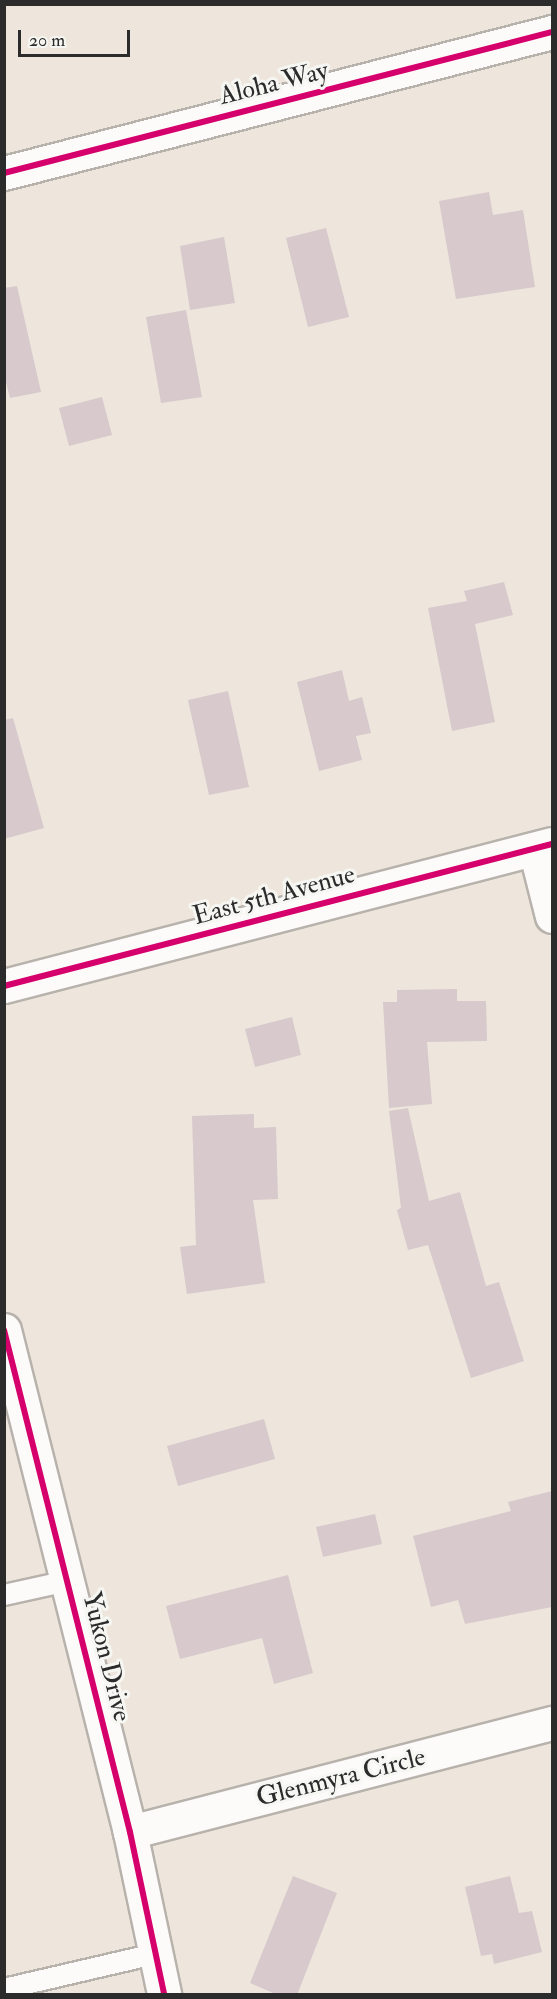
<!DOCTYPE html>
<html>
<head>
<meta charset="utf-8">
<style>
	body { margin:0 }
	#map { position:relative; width:557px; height:1999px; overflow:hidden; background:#eee6dc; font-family:"IM FELL Double Pica",serif }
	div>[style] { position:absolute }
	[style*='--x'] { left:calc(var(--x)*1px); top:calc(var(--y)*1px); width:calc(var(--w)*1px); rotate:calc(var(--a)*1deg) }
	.building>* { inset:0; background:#d7c9cc }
	.roads { filter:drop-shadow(2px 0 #b8b2ac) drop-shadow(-2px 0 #b8b2ac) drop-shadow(0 2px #b8b2ac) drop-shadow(0 -2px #b8b2ac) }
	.service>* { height:20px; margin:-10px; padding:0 10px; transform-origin:10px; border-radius:10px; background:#fcfbfa }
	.minor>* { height:33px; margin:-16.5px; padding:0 16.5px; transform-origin:16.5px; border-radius:16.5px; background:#fcfbfa }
	.tertiary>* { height:33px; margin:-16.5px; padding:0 16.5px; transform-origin:16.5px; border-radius:16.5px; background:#fcfbfa }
	.cycleway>* { height:6px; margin:-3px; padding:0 3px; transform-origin:3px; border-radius:3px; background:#d6006c }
	span { translate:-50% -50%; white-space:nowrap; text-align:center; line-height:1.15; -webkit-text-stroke:6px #f6f6f2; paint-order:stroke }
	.street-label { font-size:26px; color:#2b2b2b }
	.frame { position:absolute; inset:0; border:6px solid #2b2b2b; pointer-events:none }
	.scale { position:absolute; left:18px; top:30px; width:112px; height:27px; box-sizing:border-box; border:3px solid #2b2b2b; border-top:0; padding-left:8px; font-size:18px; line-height:21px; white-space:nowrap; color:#2b2b2b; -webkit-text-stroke:4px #f6f6f2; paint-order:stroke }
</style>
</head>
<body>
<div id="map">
	<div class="building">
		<i style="clip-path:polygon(489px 192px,493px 215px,523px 210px,535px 287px,456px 299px,439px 201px)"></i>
		<i style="clip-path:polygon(326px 228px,349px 317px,308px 327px,286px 238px)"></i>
		<i style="clip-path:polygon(224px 237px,235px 303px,190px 310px,180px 246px)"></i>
		<i style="clip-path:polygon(17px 286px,41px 392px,10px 398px,4px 374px,4px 288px)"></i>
		<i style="clip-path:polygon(186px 310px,202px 397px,161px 403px,146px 317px)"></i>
		<i style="clip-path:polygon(102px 397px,112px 435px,69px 446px,59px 408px)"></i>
		<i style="clip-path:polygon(504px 582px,513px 615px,475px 624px,495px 722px,452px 731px,428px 608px,467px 601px,464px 591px)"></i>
		<i style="clip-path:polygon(342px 670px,349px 701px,362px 697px,371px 733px,356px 736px,362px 760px,319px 771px,297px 682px)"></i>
		<i style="clip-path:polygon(228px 691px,249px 787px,209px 795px,188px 700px)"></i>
		<i style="clip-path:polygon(13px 718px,44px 828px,4px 839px,4px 720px)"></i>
		<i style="clip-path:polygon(457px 989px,457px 1001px,486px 1001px,487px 1041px,427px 1042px,432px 1104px,389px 1108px,383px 1002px,397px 1002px,397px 990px)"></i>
		<i style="clip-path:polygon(292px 1017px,301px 1055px,255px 1067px,245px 1029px)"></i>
		<i style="clip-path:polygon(408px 1108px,429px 1201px,460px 1192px,486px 1286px,499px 1282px,524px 1361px,471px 1378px,428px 1245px,408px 1250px,397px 1210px,401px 1208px,389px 1111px)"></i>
		<i style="clip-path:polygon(254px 1114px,254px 1128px,276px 1127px,278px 1199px,253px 1200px,265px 1283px,187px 1294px,180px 1247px,196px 1245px,192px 1116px)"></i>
		<i style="clip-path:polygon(264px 1419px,275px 1459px,178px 1486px,167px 1446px)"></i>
		<i style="clip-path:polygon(552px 1491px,552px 1607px,465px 1624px,458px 1600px,431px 1607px,413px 1536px,511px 1511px,508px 1502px)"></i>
		<i style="clip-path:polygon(375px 1514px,382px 1544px,323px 1557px,316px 1527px)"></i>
		<i style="clip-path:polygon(288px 1575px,313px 1673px,274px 1684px,262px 1638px,180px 1659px,166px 1606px)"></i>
		<i style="clip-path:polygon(293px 1876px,337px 1893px,297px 1995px,278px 1995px,250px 1983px)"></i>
		<i style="clip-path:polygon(510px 1876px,519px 1913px,532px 1911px,542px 1952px,494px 1964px,492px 1954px,481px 1956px,465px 1887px)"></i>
	</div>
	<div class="roads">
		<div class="service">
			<i style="--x:4;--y:1595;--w:65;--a:-12.5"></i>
			<i style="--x:4;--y:1989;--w:155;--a:-13.1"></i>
		</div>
		<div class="minor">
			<i style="--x:4;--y:173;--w:566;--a:-14.43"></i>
			<i style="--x:535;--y:849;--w:69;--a:75.8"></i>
			<i style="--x:4;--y:1330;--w:518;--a:75.91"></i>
			<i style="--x:130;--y:1832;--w:166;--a:78.1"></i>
			<i style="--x:130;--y:1832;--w:436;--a:-14.5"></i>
		</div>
		<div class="tertiary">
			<i style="--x:4;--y:986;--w:566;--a:-14.53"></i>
		</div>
	</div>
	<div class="cycleway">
		<i style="--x:4;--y:173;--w:566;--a:-14.43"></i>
		<i style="--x:4;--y:986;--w:566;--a:-14.53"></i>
		<i style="--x:4;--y:1330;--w:518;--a:75.91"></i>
		<i style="--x:130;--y:1832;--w:166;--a:78.1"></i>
	</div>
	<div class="street-label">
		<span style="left:274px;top:84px;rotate:-14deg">Aloha Way</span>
		<span style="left:274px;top:896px;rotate:-15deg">East 5th Avenue</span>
		<span style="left:106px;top:1657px;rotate:76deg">Yukon Drive</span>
		<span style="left:341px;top:1778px;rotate:-14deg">Glenmyra Circle</span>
	</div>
	<div class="frame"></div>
	<div class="scale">20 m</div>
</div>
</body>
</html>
